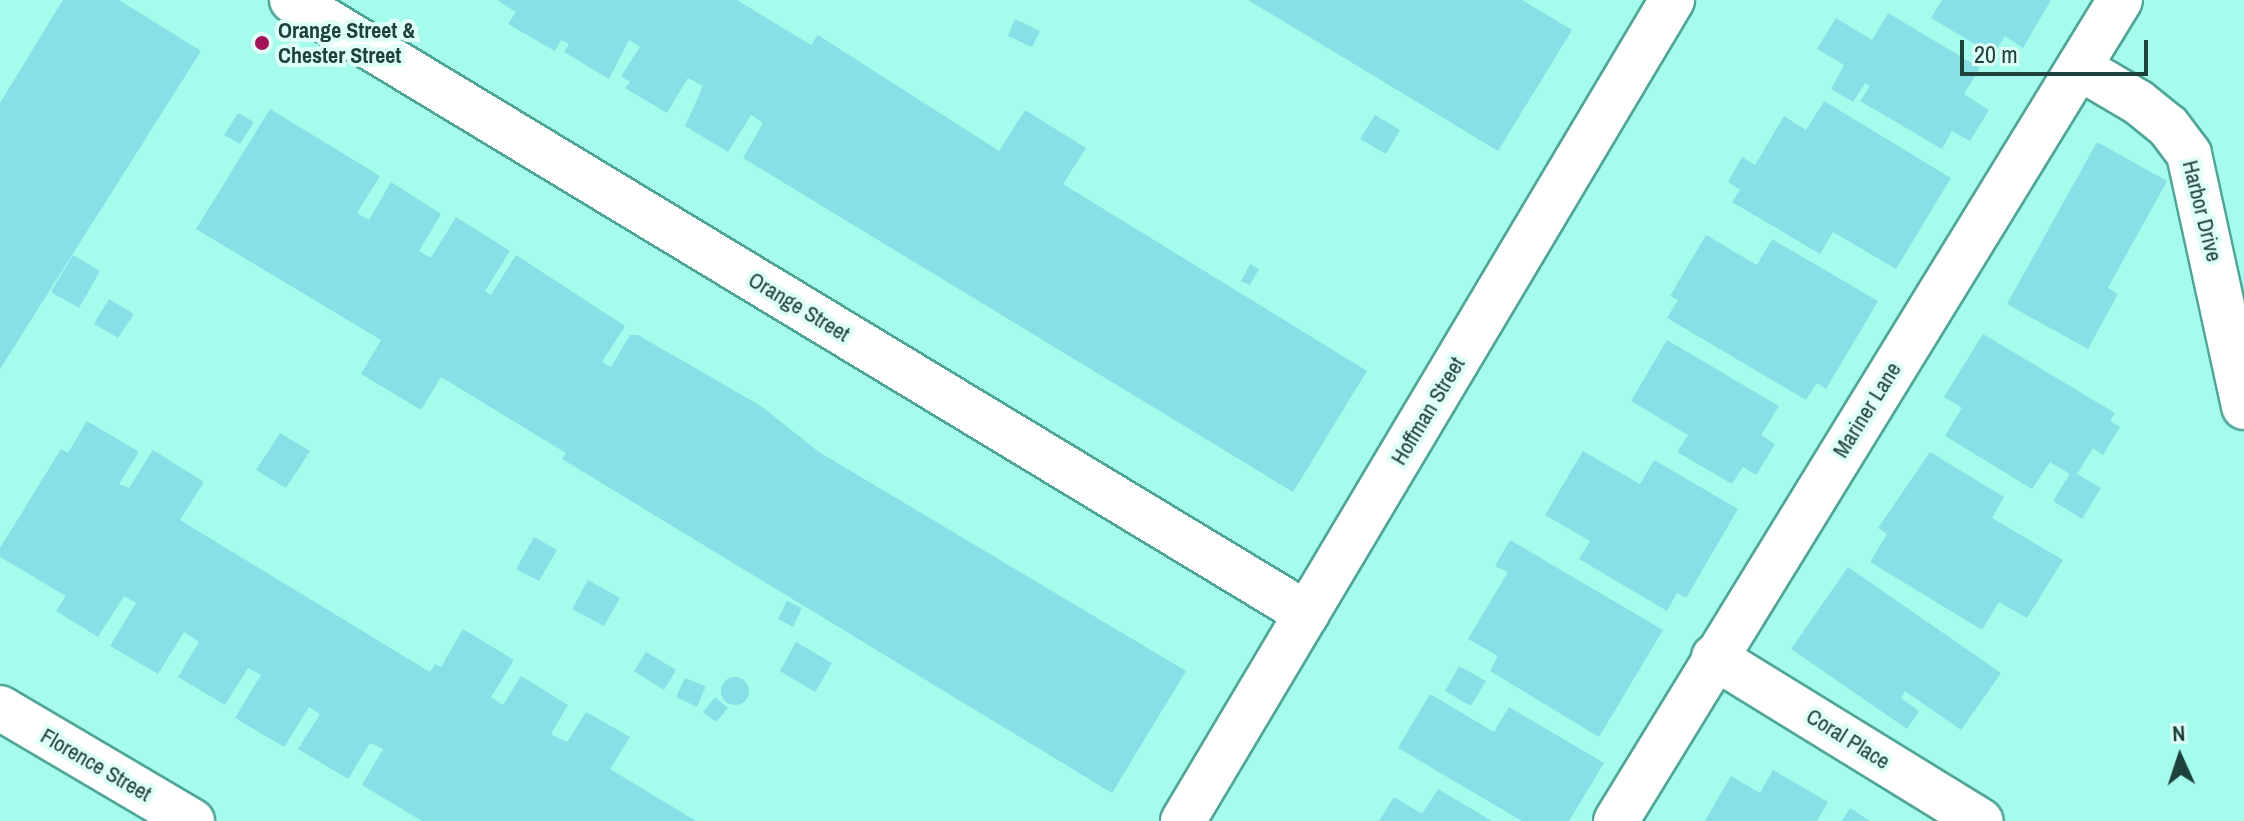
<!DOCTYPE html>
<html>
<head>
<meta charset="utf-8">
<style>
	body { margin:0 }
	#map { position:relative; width:2244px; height:821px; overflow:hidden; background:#a6fcec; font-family:"Archivo Narrow",sans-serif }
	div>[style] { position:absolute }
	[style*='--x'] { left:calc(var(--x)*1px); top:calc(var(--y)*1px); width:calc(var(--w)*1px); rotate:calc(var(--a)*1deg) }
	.building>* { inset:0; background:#86e0e6 }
	.round { border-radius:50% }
	.roads { filter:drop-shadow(2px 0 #4fa697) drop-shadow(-2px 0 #4fa697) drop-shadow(0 2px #4fa697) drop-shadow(0 -2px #4fa697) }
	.street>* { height:44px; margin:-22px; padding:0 22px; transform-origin:22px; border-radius:22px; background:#fff }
	.dots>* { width:22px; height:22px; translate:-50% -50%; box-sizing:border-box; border:4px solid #defef7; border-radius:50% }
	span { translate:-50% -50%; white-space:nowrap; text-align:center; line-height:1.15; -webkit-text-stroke:8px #defef7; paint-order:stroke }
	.poi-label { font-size:22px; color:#1d413b; font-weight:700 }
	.left { translate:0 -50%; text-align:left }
	.street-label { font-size:22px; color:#1d413b }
	.north { position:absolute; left:2140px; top:717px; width:80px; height:80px; -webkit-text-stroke:6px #defef7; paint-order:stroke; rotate:357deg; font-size:22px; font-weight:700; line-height:32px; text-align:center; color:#1d413b }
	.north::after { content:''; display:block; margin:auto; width:28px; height:36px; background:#1d413b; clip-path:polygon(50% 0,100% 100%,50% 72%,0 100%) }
	.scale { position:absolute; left:1960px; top:40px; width:188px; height:36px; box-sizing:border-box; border:4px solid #1d413b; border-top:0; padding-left:10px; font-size:24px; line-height:28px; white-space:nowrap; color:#1d413b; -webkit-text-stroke:6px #defef7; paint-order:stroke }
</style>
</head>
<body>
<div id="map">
	<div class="building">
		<i style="clip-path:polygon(63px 0,119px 0,201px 51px,0 369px,0 103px)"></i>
		<i style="clip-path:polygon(497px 0,737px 0,811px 45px,818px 35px,999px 151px,1025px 110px,1086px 148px,1063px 184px,1367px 371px,1293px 492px,743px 158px,763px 123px,751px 115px,728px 152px,685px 126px,703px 86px,688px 78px,667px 113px,625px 88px,630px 82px,621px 76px,640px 47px,629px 40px,609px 79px,564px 52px,569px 44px,561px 40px,555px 51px,508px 24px,516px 12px)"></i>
		<i style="clip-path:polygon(1248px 0,1522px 0,1572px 30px,1498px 151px)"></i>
		<i style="clip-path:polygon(1942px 0,2051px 0,2023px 48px,2005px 36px,1993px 55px,1931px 18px)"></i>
		<i style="clip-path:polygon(1888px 13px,1980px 68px,1964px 94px,1989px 110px,1970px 141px,1952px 131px,1942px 149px,1860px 101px,1870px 86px,1865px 83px,1853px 102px,1831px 89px,1844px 65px,1817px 49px,1836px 18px,1872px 40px)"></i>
		<i style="clip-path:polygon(1015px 19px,1040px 31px,1032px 47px,1008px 36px)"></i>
		<i style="clip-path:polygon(1824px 101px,1951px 178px,1896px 269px,1833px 232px,1820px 254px,1732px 202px,1740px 190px,1728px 182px,1742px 157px,1755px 165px,1784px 116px,1806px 130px)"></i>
		<i style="clip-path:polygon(270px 109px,380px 176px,357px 213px,369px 220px,391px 182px,441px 214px,419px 251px,431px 258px,456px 217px,510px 251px,485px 291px,491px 295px,516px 255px,625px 326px,602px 362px,611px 367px,630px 335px,638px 335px,761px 406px,819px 452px,1186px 671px,1112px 793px,562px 459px,566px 453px,441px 377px,421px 410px,361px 374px,381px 340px,196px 229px)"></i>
		<i style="clip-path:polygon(238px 113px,254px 122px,240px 144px,224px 135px)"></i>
		<i style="clip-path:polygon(1375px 115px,1400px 130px,1386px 154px,1360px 139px)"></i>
		<i style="clip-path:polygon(2097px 142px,2167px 181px,2108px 288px,2118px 294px,2088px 349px,2007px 304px)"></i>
		<i style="clip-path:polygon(1706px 235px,1757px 265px,1772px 239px,1878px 301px,1826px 389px,1817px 383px,1806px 400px,1667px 318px,1678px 300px,1670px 296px)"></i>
		<i style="clip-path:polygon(73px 255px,100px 271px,79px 308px,51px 292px)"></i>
		<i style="clip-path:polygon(1250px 264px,1259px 269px,1250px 285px,1241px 281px)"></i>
		<i style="clip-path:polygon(109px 299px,134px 314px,118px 338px,94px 324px)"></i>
		<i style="clip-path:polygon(1983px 334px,2115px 413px,2110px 421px,2120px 427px,2103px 455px,2093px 448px,2077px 474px,2101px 488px,2082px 519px,2053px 501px,2070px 474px,2050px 462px,2032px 489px,1945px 436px,1962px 408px,1944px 397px)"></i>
		<i style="clip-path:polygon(1667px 340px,1779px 406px,1761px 435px,1775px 444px,1756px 475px,1743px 467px,1732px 484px,1677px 452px,1688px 435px,1631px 401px)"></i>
		<i style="clip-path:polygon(87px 421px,139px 452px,119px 484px,129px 488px,153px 450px,204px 482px,180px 520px,430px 672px,435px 664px,441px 667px,463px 629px,514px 660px,491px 697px,503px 705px,521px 676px,568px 705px,551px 734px,567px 742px,586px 712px,630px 737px,610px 769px,696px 821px,422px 821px,362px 785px,383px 749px,370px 743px,348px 779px,298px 749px,320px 714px,309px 707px,284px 747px,235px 718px,261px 675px,248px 668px,225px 705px,178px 677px,199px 642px,184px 632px,158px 674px,110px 646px,136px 603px,124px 596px,98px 637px,56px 611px,66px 596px,0 557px,0 548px,61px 449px,68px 453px)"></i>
		<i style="clip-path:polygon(280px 433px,310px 451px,286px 488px,256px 470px)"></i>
		<i style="clip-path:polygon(1583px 451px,1640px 484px,1654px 460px,1738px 509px,1686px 598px,1677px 593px,1667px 611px,1579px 559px,1590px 541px,1545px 515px)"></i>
		<i style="clip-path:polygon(1930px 452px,2004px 497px,1992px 518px,2063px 560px,2027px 618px,1999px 602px,1982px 630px,1870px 562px,1887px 534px,1878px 528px)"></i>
		<i style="clip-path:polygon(534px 537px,557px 550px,539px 581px,516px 569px)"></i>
		<i style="clip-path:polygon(1510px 540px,1663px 630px,1599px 737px,1490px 671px,1498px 656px,1468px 639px,1508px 572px,1495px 566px)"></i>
		<i style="clip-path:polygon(1848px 567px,2001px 673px,1961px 730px,1905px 691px,1901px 698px,1919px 711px,1907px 729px,1791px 649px)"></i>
		<i style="clip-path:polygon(588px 580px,620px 598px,604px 626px,572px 609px)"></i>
		<i style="clip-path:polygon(787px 601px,802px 608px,793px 627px,778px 619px)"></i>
		<i style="clip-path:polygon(796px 642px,832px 663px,815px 692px,780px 671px)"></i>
		<i style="clip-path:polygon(646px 652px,676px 670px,664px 690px,634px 671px)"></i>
		<i style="clip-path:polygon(1459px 666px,1486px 681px,1471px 706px,1445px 691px)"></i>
		<i class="round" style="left:721px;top:677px;width:28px;height:28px"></i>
		<i style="clip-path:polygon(685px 678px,706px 686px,697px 707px,676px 697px)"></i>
		<i style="clip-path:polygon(1430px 694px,1494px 732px,1509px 707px,1604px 763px,1569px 821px,1522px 821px,1398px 748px)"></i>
		<i style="clip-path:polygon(715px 697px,728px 708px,716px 722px,703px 712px)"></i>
		<i style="clip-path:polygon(1773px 770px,1828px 802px,1817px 821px,1705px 821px,1731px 776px,1760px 793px)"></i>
		<i style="clip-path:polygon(1438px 789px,1492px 821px,1379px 821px,1394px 797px,1422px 814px)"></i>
		<i style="clip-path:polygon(1850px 808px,1870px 821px,1842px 821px)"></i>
	</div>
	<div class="roads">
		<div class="street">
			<i style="--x:292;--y:0;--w:1186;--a:31.17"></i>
			<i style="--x:2080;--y:68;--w:67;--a:30.4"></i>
			<i style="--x:2138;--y:102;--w:38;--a:39"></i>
			<i style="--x:2168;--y:126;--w:35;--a:53"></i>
			<i style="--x:2189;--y:154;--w:259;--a:77.7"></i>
			<i style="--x:1714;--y:657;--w:313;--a:31.6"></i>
			<i style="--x:0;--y:708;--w:223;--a:30.5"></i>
			<i style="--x:1183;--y:821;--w:956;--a:-59.22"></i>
			<i style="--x:1616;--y:821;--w:963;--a:-58.45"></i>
		</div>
	</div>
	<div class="dots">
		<i style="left:262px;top:43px;background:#a41456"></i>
	</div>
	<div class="poi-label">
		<span class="left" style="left:278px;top:43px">Orange Street &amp;<br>Chester Street</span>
	</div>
	<div class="street-label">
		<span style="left:2202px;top:211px;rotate:76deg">Harbor Drive</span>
		<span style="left:799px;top:307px;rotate:31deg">Orange Street</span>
		<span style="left:1867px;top:410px;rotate:-58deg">Mariner Lane</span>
		<span style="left:1428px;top:411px;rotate:-59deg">Hoffman Street</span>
		<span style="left:1848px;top:739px;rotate:32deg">Coral Place</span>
		<span style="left:96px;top:765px;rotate:30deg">Florence Street</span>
	</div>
	<div class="north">N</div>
	<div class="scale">20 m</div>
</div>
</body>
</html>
